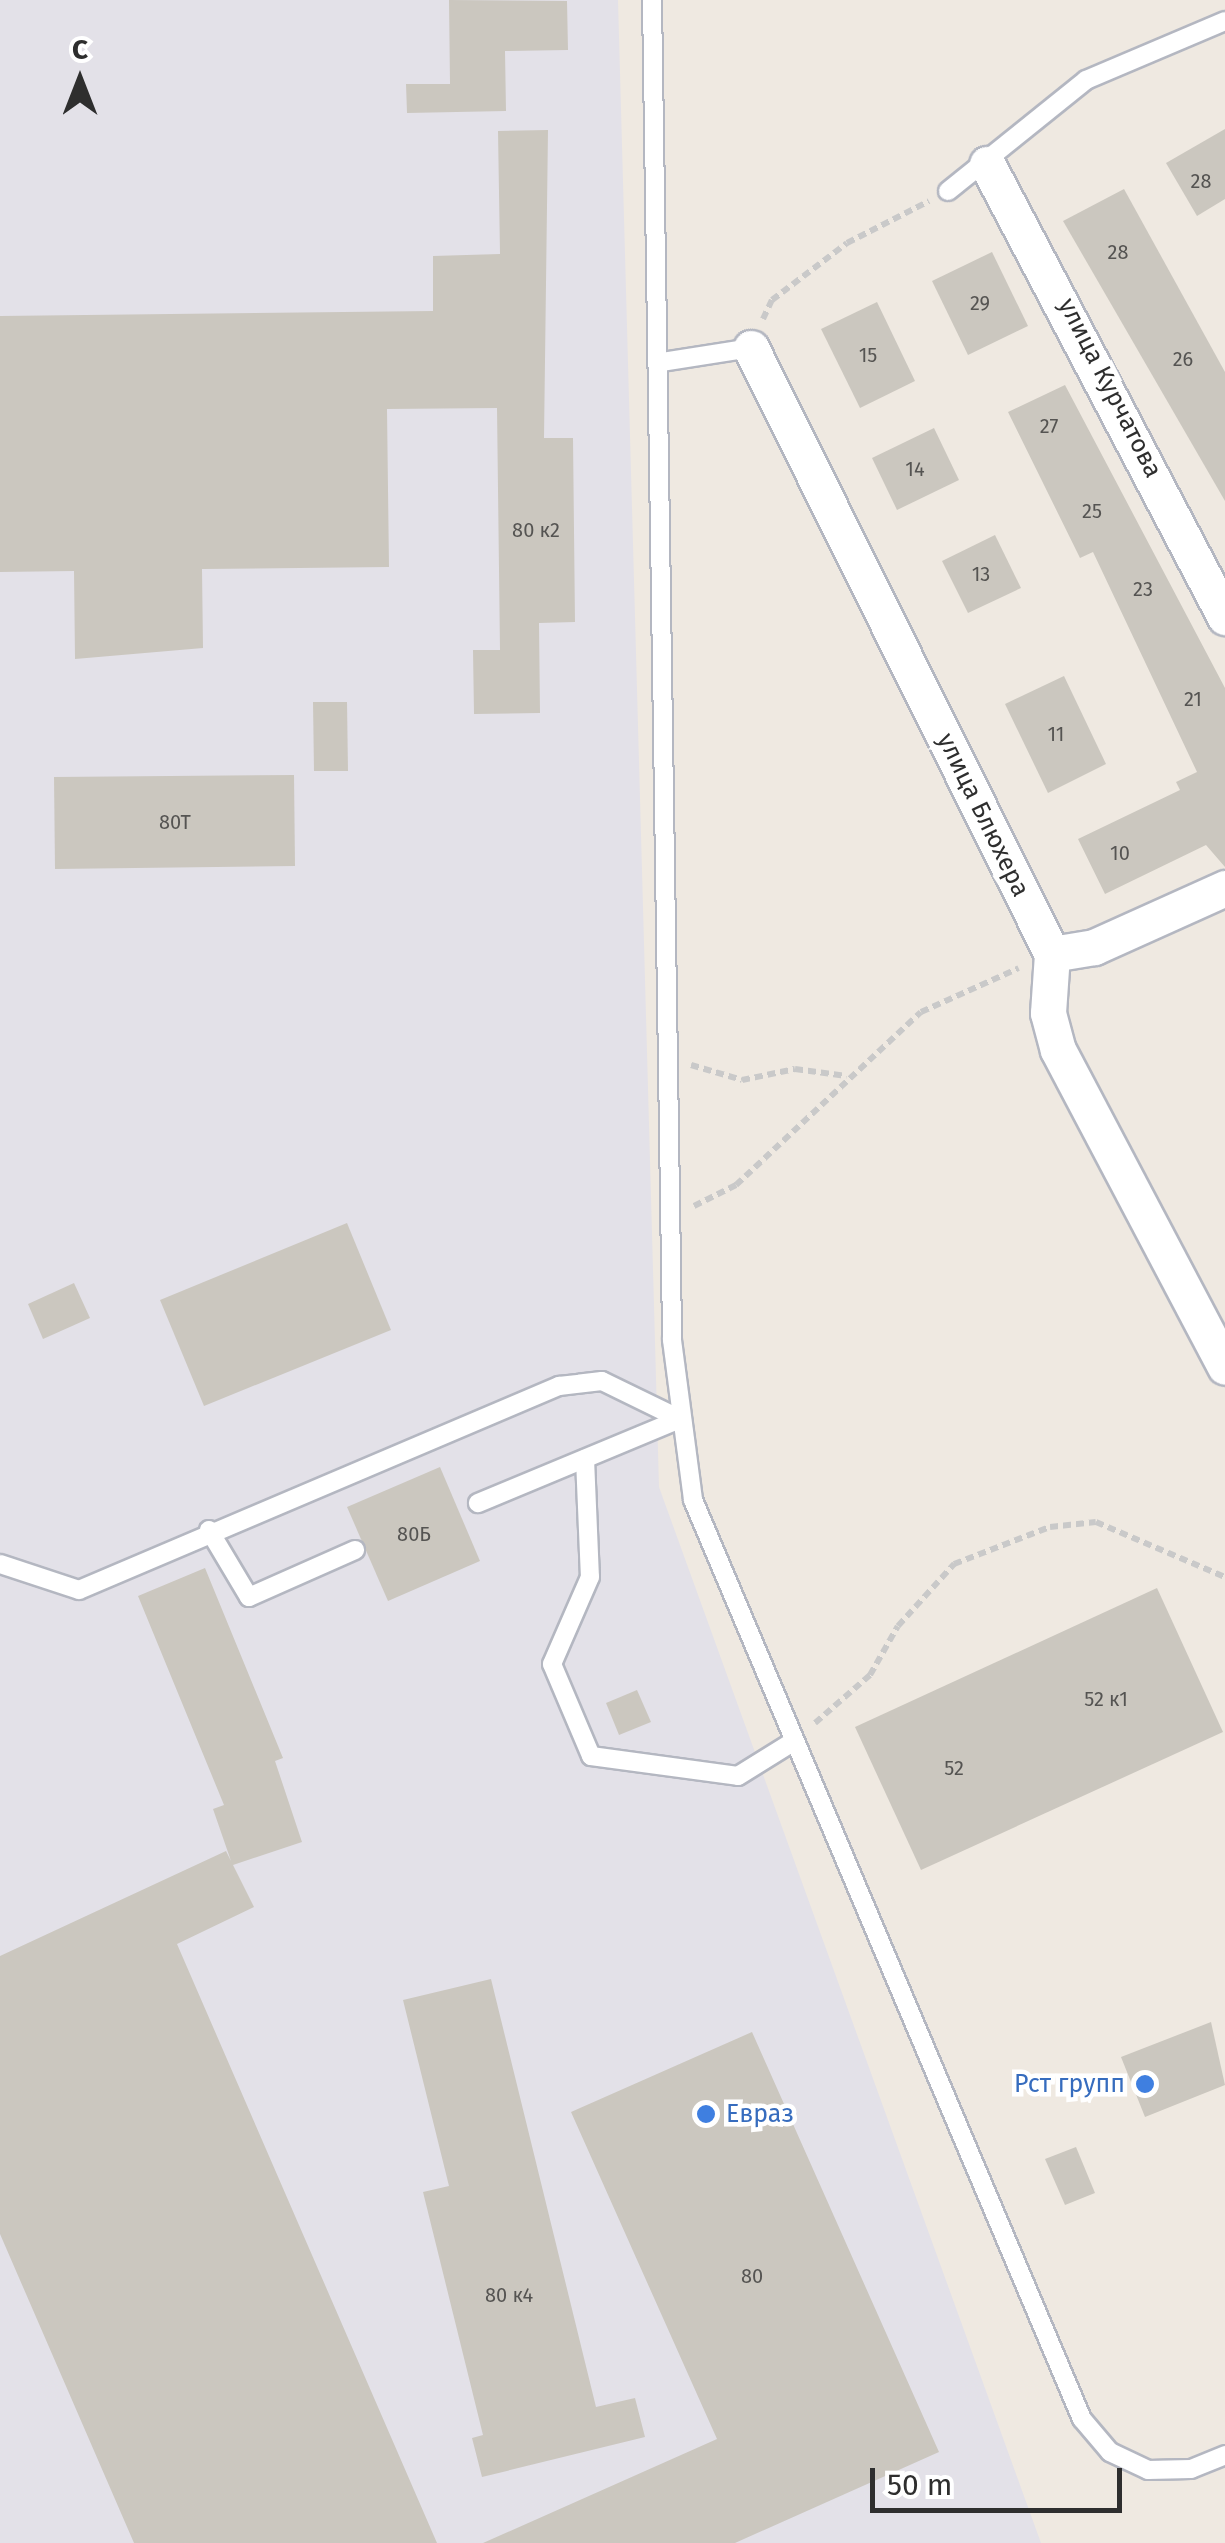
<!DOCTYPE html>
<html>
<head>
<meta charset="utf-8">
<style>
	body { margin:0 }
	#map { position:relative; width:1225px; height:2543px; overflow:hidden; background:#efe9e1; font-family:"Fira Sans",sans-serif }
	div>[style] { position:absolute }
	[style*='--x'] { left:calc(var(--x)*1px); top:calc(var(--y)*1px); width:calc(var(--w)*1px); rotate:calc(var(--a)*1deg) }
	.industrial>* { inset:0; background:#e3e1e8 }
	.building>* { inset:0; background:#cbc7bf }
	.path>* { height:6px; margin-top:-3px; transform-origin:0; background:repeating-linear-gradient(90deg,#c9c9c9 0 8px,transparent 0 13px) }
	.roads { filter:drop-shadow(2px 0 #b4b7c1) drop-shadow(-2px 0 #b4b7c1) drop-shadow(0 2px #b4b7c1) drop-shadow(0 -2px #b4b7c1) }
	.service>* { height:18px; margin:-9px; padding:0 9px; transform-origin:9px; border-radius:9px; background:#fff }
	.minor>* { height:35px; margin:-17.5px; padding:0 17.5px; transform-origin:17.5px; border-radius:17.5px; background:#fff }
	.dots>* { width:28px; height:28px; translate:-50% -50%; box-sizing:border-box; border:5px solid #fff; border-radius:50% }
	span { translate:-50% -50%; white-space:nowrap; text-align:center; line-height:1.15; -webkit-text-stroke:9px #fff; paint-order:stroke }
	.number-label { font-size:20px; color:#555452 }
	.number-label span { -webkit-text-stroke-width:0 }
	.street-label { font-size:25px; color:#2e2e2e }
	.shop-label { font-size:25px; color:#366cbe }
	.right { translate:-100% -50%; text-align:right }
	.left { translate:0 -50%; text-align:left }
	.north { position:absolute; left:30px; top:30px; width:100px; height:100px; -webkit-text-stroke:8px #fff; paint-order:stroke; rotate:0deg; font-size:28px; font-weight:700; line-height:40px; text-align:center; color:#2e2e2e }
	.north::after { content:''; display:block; margin:auto; width:35px; height:45px; background:#2e2e2e; clip-path:polygon(50% 0,100% 100%,50% 72%,0 100%) }
	.scale { position:absolute; left:870px; top:2468px; width:252px; height:45px; box-sizing:border-box; border:5px solid #2e2e2e; border-top:0; padding-left:12px; font-size:30px; line-height:35px; white-space:nowrap; color:#2e2e2e; -webkit-text-stroke:8px #fff; paint-order:stroke }
</style>
</head>
<body>
<div id="map">
	<div class="industrial">
		<i style="clip-path:polygon(0 0,618px 0,659px 1487px,1041px 2543px,0 2543px)"></i>
	</div>
	<div class="building">
		<i style="clip-path:polygon(449px 0,567px 1px,568px 50px,505px 51px,506px 111px,407px 113px,406px 84px,450px 84px)"></i>
		<i style="clip-path:polygon(1225px 129px,1225px 199px,1197px 216px,1166px 163px)"></i>
		<i style="clip-path:polygon(548px 130px,544px 438px,573px 438px,575px 622px,539px 623px,540px 713px,474px 714px,473px 650px,500px 650px,497px 408px,387px 409px,389px 567px,202px 569px,203px 648px,75px 659px,74px 571px,0 572px,0 316px,433px 311px,433px 256px,500px 254px,498px 131px)"></i>
		<i style="clip-path:polygon(1124px 189px,1225px 372px,1225px 501px,1063px 221px)"></i>
		<i style="clip-path:polygon(992px 252px,1028px 326px,968px 355px,932px 281px)"></i>
		<i style="clip-path:polygon(877px 302px,915px 381px,860px 408px,821px 329px)"></i>
		<i style="clip-path:polygon(1065px 385px,1225px 688px,1225px 867px,1206px 845px,1105px 894px,1078px 839px,1180px 790px,1176px 782px,1197px 772px,1093px 552px,1080px 558px,1008px 412px)"></i>
		<i style="clip-path:polygon(934px 428px,959px 480px,897px 510px,872px 458px)"></i>
		<i style="clip-path:polygon(995px 535px,1021px 588px,968px 613px,942px 561px)"></i>
		<i style="clip-path:polygon(1064px 676px,1106px 764px,1048px 793px,1005px 704px)"></i>
		<i style="clip-path:polygon(313px 702px,347px 702px,348px 771px,314px 771px)"></i>
		<i style="clip-path:polygon(294px 775px,295px 866px,55px 869px,54px 777px)"></i>
		<i style="clip-path:polygon(347px 1223px,391px 1330px,204px 1406px,160px 1300px)"></i>
		<i style="clip-path:polygon(74px 1283px,90px 1318px,43px 1339px,28px 1304px)"></i>
		<i style="clip-path:polygon(440px 1467px,480px 1561px,388px 1601px,347px 1507px)"></i>
		<i style="clip-path:polygon(205px 1568px,283px 1758px,275px 1761px,302px 1842px,233px 1865px,254px 1907px,177px 1944px,437px 2543px,134px 2543px,0 2234px,0 1956px,226px 1851px,231px 1861px,213px 1809px,224px 1805px,138px 1596px)"></i>
		<i style="clip-path:polygon(1157px 1588px,1223px 1732px,921px 1870px,855px 1727px)"></i>
		<i style="clip-path:polygon(637px 1690px,651px 1722px,619px 1735px,606px 1703px)"></i>
		<i style="clip-path:polygon(491px 1979px,596px 2407px,635px 2398px,645px 2437px,482px 2477px,472px 2438px,483px 2435px,423px 2192px,449px 2186px,403px 2000px)"></i>
		<i style="clip-path:polygon(1211px 2022px,1225px 2085px,1145px 2117px,1121px 2057px)"></i>
		<i style="clip-path:polygon(752px 2032px,939px 2452px,735px 2543px,483px 2543px,717px 2439px,571px 2112px)"></i>
		<i style="clip-path:polygon(1076px 2147px,1095px 2193px,1065px 2205px,1045px 2159px)"></i>
	</div>
	<div class="path">
		<i style="--x:763;--y:319;--w:21;--a:-65"></i>
		<i style="--x:772;--y:300;--w:94;--a:-37.2"></i>
		<i style="--x:847;--y:243;--w:92;--a:-27.1"></i>
		<i style="--x:691;--y:1065;--w:53;--a:16.4"></i>
		<i style="--x:742;--y:1080;--w:54;--a:-11.7"></i>
		<i style="--x:795;--y:1069;--w:52;--a:7.7"></i>
		<i style="--x:694;--y:1206;--w:47;--a:-26.6"></i>
		<i style="--x:736;--y:1185;--w:253;--a:-43.1"></i>
		<i style="--x:921;--y:1012;--w:107;--a:-24.2"></i>
		<i style="--x:815;--y:1723;--w:73;--a:-41.1"></i>
		<i style="--x:870;--y:1675;--w:56;--a:-60.3"></i>
		<i style="--x:898;--y:1626;--w:84;--a:-47.9"></i>
		<i style="--x:954;--y:1564;--w:103;--a:-21.1"></i>
		<i style="--x:1050;--y:1527;--w:46;--a:-6.2"></i>
		<i style="--x:1096;--y:1522;--w:140;--a:23.1"></i>
	</div>
	<div class="roads">
		<div class="service">
			<i style="--x:652;--y:0;--w:1340;--a:89.14"></i>
			<i style="--x:672;--y:1340;--w:161;--a:82.5"></i>
			<i style="--x:693;--y:1500;--w:998;--a:67.06"></i>
			<i style="--x:1082;--y:2419;--w:43;--a:49.7"></i>
			<i style="--x:1110;--y:2452;--w:42;--a:25.3"></i>
			<i style="--x:1148;--y:2470;--w:43;--a:-1.3"></i>
			<i style="--x:1191;--y:2469;--w:37;--a:-22"></i>
			<i style="--x:948;--y:191;--w:177;--a:-38.8"></i>
			<i style="--x:1086;--y:80;--w:151;--a:-23"></i>
			<i style="--x:662;--y:362;--w:90;--a:-8.9"></i>
			<i style="--x:585;--y:1459;--w:118;--a:87.6"></i>
			<i style="--x:590;--y:1577;--w:95;--a:113.6"></i>
			<i style="--x:552;--y:1664;--w:100;--a:67"></i>
			<i style="--x:591;--y:1756;--w:148;--a:7.7"></i>
			<i style="--x:738;--y:1776;--w:62;--a:-31.9"></i>
			<i style="--x:209;--y:1530;--w:78;--a:59.2"></i>
			<i style="--x:249;--y:1597;--w:116;--a:-23.9"></i>
			<i style="--x:0;--y:1564;--w:83;--a:18.2"></i>
			<i style="--x:79;--y:1590;--w:522;--a:-23.03"></i>
			<i style="--x:559;--y:1386;--w:43;--a:-6.6"></i>
			<i style="--x:602;--y:1381;--w:87;--a:26"></i>
			<i style="--x:680;--y:1419;--w:219;--a:157.4"></i>
		</div>
		<div class="minor">
			<i style="--x:987;--y:164;--w:512;--a:62.28"></i>
			<i style="--x:751;--y:348;--w:677;--a:63.59"></i>
			<i style="--x:1052;--y:954;--w:59;--a:93.9"></i>
			<i style="--x:1048;--y:1013;--w:38;--a:75"></i>
			<i style="--x:1058;--y:1050;--w:358;--a:62.2"></i>
			<i style="--x:1052;--y:954;--w:43;--a:-9.5"></i>
			<i style="--x:1094;--y:947;--w:144;--a:-24.2"></i>
		</div>
	</div>
	<div class="dots">
		<i style="left:1145px;top:2084px;background:#3f7fe0"></i>
		<i style="left:706px;top:2114px;background:#3f7fe0"></i>
	</div>
	<div class="number-label">
		<span style="left:1201px;top:181px">28</span>
		<span style="left:1118px;top:252px">28</span>
		<span style="left:980px;top:303px">29</span>
		<span style="left:868px;top:355px">15</span>
		<span style="left:1183px;top:359px">26</span>
		<span style="left:1049px;top:426px">27</span>
		<span style="left:915px;top:469px">14</span>
		<span style="left:1092px;top:511px">25</span>
		<span style="left:536px;top:530px">80 к2</span>
		<span style="left:981px;top:574px">13</span>
		<span style="left:1143px;top:589px">23</span>
		<span style="left:1193px;top:699px">21</span>
		<span style="left:1056px;top:734px">11</span>
		<span style="left:175px;top:822px">80Т</span>
		<span style="left:1120px;top:853px">10</span>
		<span style="left:414px;top:1534px">80Б</span>
		<span style="left:1106px;top:1699px">52 к1</span>
		<span style="left:954px;top:1768px">52</span>
		<span style="left:752px;top:2276px">80</span>
		<span style="left:509px;top:2295px">80 к4</span>
	</div>
	<div class="street-label">
		<span style="left:1110px;top:388px;rotate:63deg">улица Курчатова</span>
		<span style="left:983px;top:815px;rotate:64deg">улица Блюхера</span>
	</div>
	<div class="shop-label">
		<span class="right" style="left:1125px;top:2084px">Рст групп</span>
		<span class="left" style="left:726px;top:2114px">Евраз</span>
	</div>
	<div class="north">С</div>
	<div class="scale">50 m</div>
</div>
</body>
</html>
